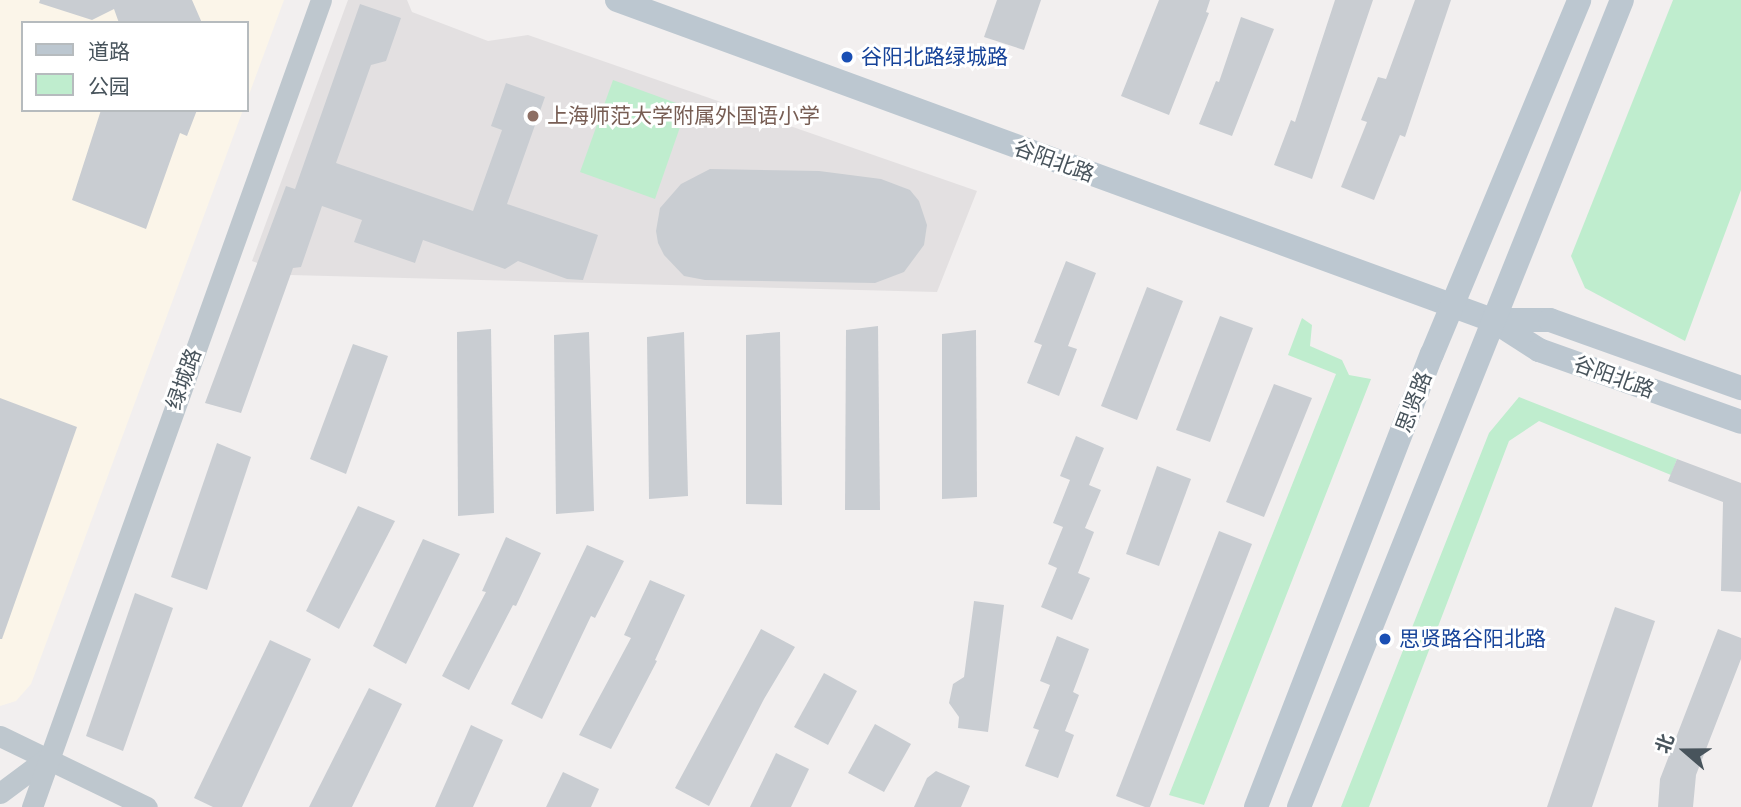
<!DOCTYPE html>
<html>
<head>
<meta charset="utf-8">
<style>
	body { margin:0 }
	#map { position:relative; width:1741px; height:807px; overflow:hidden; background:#f2efef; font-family:Rubik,"Noto Sans SC",sans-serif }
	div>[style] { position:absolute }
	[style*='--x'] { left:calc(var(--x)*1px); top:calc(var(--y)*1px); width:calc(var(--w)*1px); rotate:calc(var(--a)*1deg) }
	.commercial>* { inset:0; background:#fbf5e9 }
	.education>* { inset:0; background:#e3e0e1 }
	.green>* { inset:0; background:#bfedce }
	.building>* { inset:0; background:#c9cdd2 }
	.tertiary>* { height:21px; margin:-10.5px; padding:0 10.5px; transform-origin:10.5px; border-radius:10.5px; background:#bec7ce }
	.secondary>* { height:24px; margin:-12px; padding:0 12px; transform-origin:12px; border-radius:12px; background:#bcc7d0 }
	.dots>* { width:19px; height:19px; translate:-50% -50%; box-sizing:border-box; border:4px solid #fff; border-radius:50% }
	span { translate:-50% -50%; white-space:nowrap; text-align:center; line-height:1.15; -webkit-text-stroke:6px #fff; paint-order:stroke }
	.transit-label { font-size:21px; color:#164399 }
	.left { translate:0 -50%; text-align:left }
	.education-label { font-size:21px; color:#785e54 }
	.street-label { font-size:21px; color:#48545c }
	.legend { position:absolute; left:21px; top:21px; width:228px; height:91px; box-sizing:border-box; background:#fff; border:2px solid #b6bbbe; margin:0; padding:9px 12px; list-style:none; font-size:21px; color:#48545c }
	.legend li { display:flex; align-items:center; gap:14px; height:35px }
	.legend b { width:35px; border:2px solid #b6bbbe }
	.north { position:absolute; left:1650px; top:716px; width:70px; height:70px; -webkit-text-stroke:5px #fff; paint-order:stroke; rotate:290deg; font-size:19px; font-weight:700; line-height:28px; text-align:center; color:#48545c }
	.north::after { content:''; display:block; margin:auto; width:24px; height:32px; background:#48545c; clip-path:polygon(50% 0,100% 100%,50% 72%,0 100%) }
</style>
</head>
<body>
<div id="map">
	<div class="commercial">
		<i style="clip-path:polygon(0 0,284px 0,247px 100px,247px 23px,23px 23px,23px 110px,243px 110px,31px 684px,16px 701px,0 706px)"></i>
	</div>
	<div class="education">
		<i style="clip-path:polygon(348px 0,407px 0,412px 12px,488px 41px,528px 35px,977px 191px,937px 292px,290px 275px,252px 261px)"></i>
	</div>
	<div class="green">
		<i style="clip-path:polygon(1673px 0,1741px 0,1741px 190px,1685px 341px,1585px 288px,1571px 256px)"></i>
		<i style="clip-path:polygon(613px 80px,687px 107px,655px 199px,580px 172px)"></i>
		<i style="clip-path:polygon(1302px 318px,1312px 325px,1310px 346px,1342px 360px,1349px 375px,1371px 379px,1204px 805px,1169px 795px,1336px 374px,1288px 355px)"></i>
		<i style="clip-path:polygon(1519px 397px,1677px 459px,1671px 475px,1539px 421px,1509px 441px,1369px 807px,1341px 807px,1489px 433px)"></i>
	</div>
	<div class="building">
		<i style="clip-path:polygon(40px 0,192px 0,202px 23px,119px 23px,114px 9px,92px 20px,39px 3px)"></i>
		<i style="clip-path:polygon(997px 0,1041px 0,1024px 50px,984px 37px)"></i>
		<i style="clip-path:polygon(1159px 0,1210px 0,1206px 12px,1209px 13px,1169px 115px,1121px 96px)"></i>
		<i style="clip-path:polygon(1335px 0,1373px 0,1312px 179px,1274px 165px,1291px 120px,1295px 122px)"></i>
		<i style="clip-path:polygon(1415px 0,1451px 0,1405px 137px,1400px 135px,1374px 200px,1341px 187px,1367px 122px,1361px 120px,1378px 77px,1386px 79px)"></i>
		<i style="clip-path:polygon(360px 4px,401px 18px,386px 61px,371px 65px,336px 163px,473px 211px,502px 130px,491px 126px,506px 83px,545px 97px,507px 204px,598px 235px,583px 280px,567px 279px,518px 261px,505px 269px,423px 240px,415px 263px,354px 242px,362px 220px,322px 206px,301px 267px,293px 268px,241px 413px,205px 403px,286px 186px,295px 189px)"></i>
		<i style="clip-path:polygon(1241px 17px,1274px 29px,1232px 136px,1199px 124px,1216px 81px,1219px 82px)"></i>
		<i style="clip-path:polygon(101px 110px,197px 110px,187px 136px,180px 133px,146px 229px,72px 200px)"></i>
		<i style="clip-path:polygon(710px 169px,819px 171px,881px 179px,910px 190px,919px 201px,927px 225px,924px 245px,904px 272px,875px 283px,705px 280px,684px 276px,664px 255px,658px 243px,656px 231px,660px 208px,681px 184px)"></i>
		<i style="clip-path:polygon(1066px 261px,1096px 273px,1068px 346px,1077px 349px,1059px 396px,1027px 383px,1042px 345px,1034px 342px)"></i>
		<i style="clip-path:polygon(1147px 287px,1183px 301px,1137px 420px,1101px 406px)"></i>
		<i style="clip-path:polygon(1220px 316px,1253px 328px,1210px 442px,1176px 430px)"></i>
		<i style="clip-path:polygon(878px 326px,880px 510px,845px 510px,846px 330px)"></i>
		<i style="clip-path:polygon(491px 329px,494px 513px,458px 516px,457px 332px)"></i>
		<i style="clip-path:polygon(976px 330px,977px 497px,942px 499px,942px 334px)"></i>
		<i style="clip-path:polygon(589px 332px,594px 511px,556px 514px,554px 335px)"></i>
		<i style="clip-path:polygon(684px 332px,688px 496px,649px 499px,647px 337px)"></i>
		<i style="clip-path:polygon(780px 332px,782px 505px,746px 504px,746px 335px)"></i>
		<i style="clip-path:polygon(353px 344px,388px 356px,346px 474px,310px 459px)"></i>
		<i style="clip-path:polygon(1274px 384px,1312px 398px,1264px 517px,1226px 502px)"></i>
		<i style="clip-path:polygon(0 398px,77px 427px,2px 639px,0 639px)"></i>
		<i style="clip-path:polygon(1076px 436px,1104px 448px,1089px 485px,1101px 490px,1085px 528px,1094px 532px,1078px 573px,1090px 578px,1072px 620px,1041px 607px,1057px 568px,1048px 564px,1063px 527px,1053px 523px,1070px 480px,1060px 476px)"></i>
		<i style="clip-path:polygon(217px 443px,251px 457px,207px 590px,171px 577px)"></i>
		<i style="clip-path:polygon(1677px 459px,1741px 483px,1741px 592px,1721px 591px,1723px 502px,1668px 481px)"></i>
		<i style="clip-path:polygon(1157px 466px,1191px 479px,1159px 566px,1126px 554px)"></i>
		<i style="clip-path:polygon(358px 506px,395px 521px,339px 629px,306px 611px)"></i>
		<i style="clip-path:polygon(1219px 531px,1252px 544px,1150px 807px,1145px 807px,1116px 796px)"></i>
		<i style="clip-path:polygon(506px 537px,541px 553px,516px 606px,513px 605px,469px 690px,442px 676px,486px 592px,482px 591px)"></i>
		<i style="clip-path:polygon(423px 539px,460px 554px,406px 664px,373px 646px)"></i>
		<i style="clip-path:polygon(587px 545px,624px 561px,595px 618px,591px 616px,542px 719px,511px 704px)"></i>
		<i style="clip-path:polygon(650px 580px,685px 595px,655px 660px,657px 661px,611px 749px,579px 735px,631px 638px,624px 635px)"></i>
		<i style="clip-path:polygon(135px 593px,173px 608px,123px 751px,86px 736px)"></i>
		<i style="clip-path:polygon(974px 601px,1004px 605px,988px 732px,958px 728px,959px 717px,949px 703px,953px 684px,964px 677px)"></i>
		<i style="clip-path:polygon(1615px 607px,1655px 621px,1592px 807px,1547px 807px)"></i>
		<i style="clip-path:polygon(761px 629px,795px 647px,764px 699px,709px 806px,675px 788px)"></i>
		<i style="clip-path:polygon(1718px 629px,1741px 638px,1741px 659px,1696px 775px,1693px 807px,1658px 807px,1660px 779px)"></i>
		<i style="clip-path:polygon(1057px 636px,1089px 649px,1073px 692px,1079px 695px,1065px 731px,1074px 735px,1058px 778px,1025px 766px,1039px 730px,1033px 728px,1050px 685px,1040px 681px)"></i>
		<i style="clip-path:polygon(270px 640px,311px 659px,242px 807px,213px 807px,194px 798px)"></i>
		<i style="clip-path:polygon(824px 673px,857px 691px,828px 745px,794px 727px)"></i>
		<i style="clip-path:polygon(369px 688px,402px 704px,352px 807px,309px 807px)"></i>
		<i style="clip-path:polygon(875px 724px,911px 744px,884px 792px,848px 773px)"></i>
		<i style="clip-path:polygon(471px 725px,503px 740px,473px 807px,435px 807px)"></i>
		<i style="clip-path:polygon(776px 753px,809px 769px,791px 807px,750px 807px)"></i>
		<i style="clip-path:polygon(936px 771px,970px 786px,961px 807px,914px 807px,927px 778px)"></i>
		<i style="clip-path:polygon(563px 772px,599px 789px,591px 807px,546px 807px)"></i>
	</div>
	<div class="tertiary">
		<i style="--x:0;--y:736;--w:163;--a:25.8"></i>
		<i style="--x:0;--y:793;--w:59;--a:-36.7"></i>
		<i style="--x:32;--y:807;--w:857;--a:-70.3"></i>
	</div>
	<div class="secondary">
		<i style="--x:617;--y:0;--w:932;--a:20.09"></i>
		<i style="--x:1492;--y:320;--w:56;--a:32.6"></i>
		<i style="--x:1539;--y:350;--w:214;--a:19.6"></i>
		<i style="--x:1493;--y:320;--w:57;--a:0"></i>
		<i style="--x:1550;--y:320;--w:203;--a:19.6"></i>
		<i style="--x:1256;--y:807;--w:486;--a:-68.8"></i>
		<i style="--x:1432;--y:354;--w:383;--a:-67.4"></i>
		<i style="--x:1299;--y:807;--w:869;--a:-68.19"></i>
	</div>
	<div class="dots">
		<i style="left:847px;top:57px;background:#1a4fb4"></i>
		<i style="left:533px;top:116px;background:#8d6e63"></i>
		<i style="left:1385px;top:639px;background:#1a4fb4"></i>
	</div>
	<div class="transit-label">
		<span class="left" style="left:861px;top:57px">谷阳北路绿城路</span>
		<span class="left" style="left:1399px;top:639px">思贤路谷阳北路</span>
	</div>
	<div class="education-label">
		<span class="left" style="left:547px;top:116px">上海师范大学附属外国语小学</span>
	</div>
	<div class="street-label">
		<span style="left:1054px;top:161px;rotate:20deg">谷阳北路</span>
		<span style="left:1614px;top:377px;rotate:20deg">谷阳北路</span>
		<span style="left:184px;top:379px;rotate:-70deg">绿城路</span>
		<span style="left:1414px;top:402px;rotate:-69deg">思贤路</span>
	</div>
	<ul class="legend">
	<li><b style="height:9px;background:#bcc7d0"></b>道路</li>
	<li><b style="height:19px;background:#bfedce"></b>公园</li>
	</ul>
	<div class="north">北</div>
</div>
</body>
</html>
